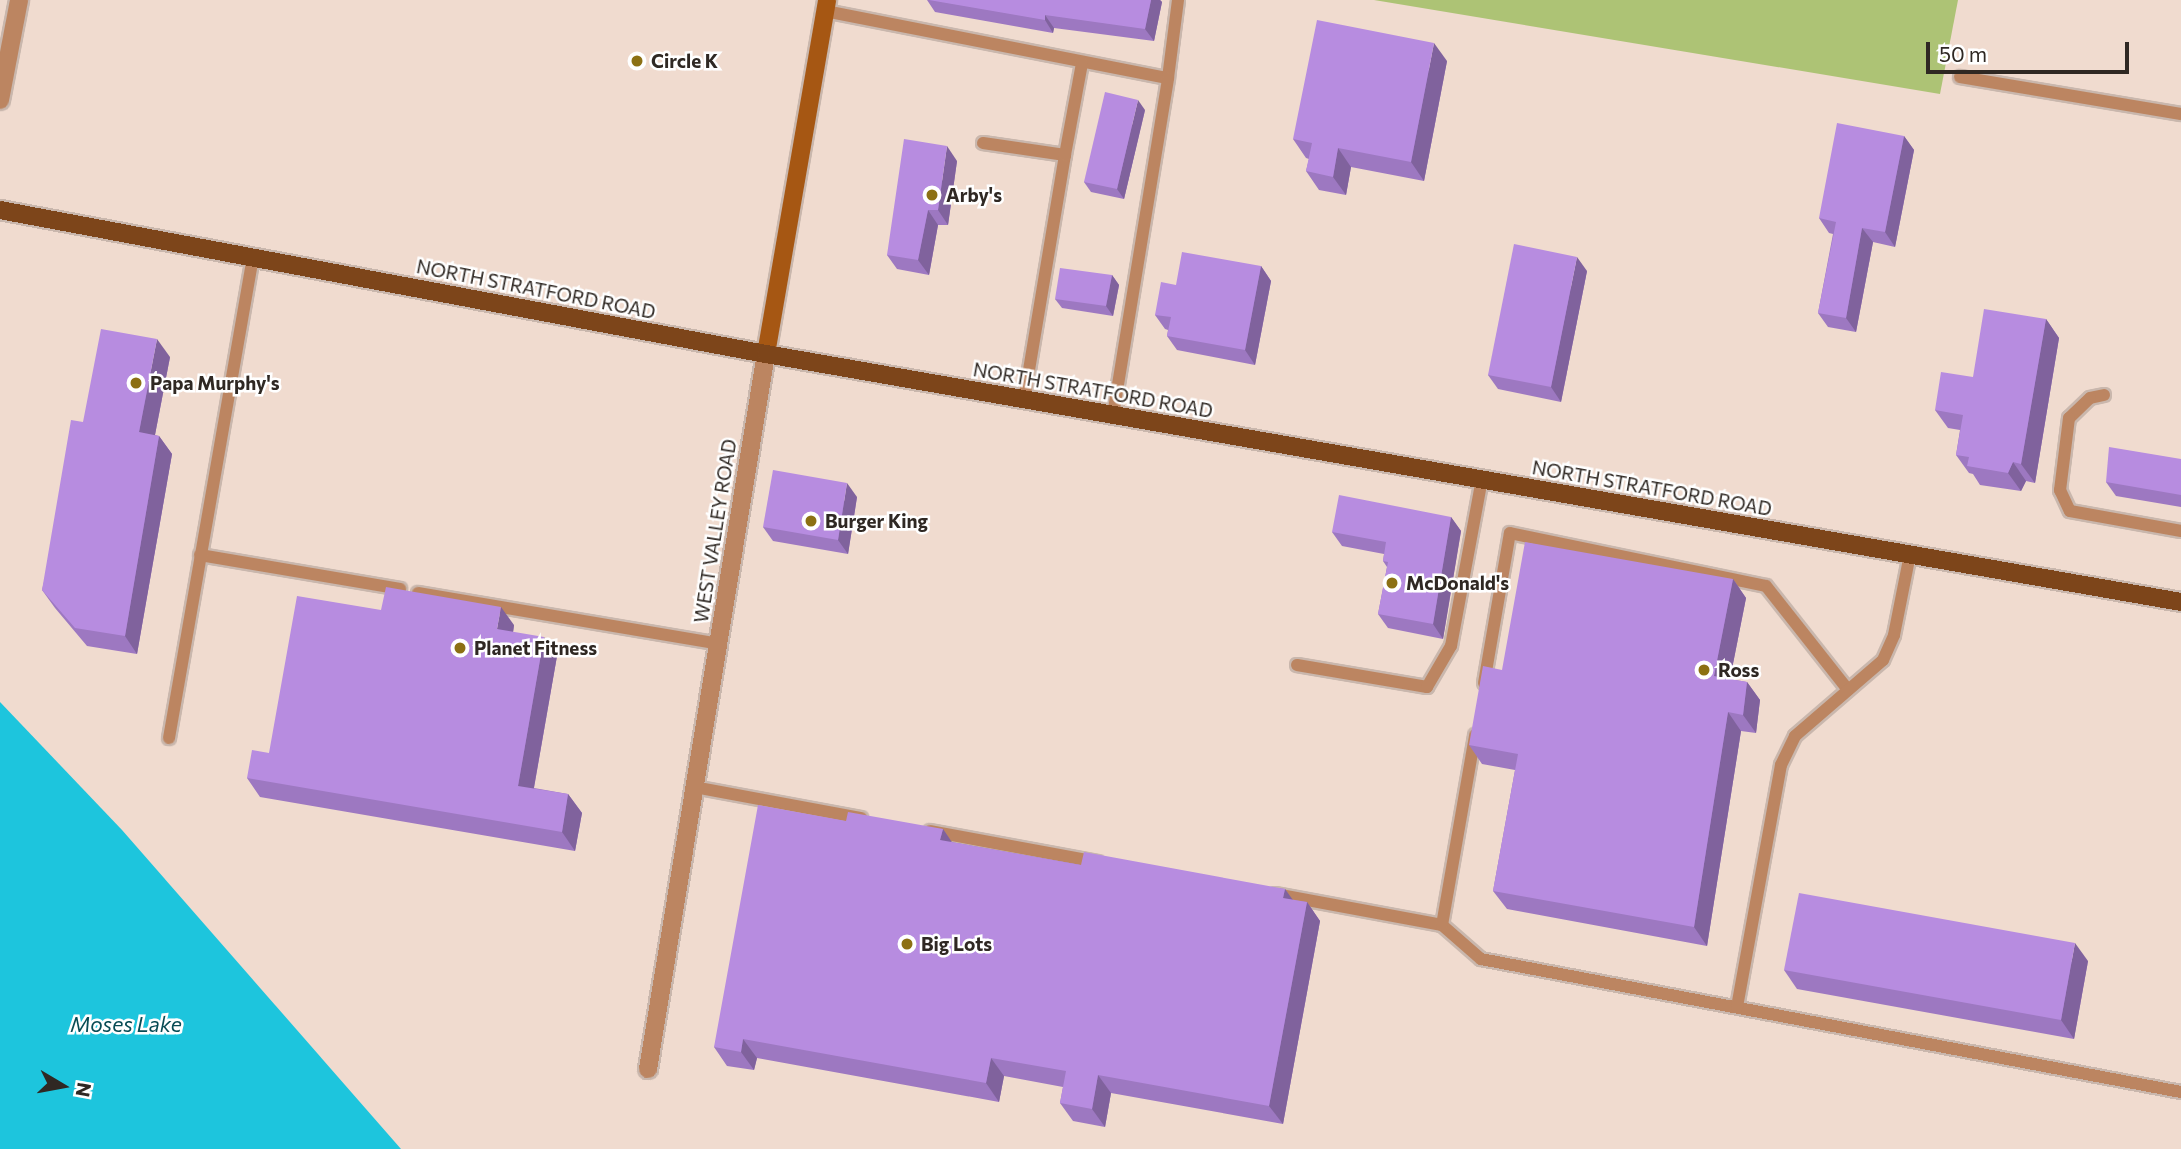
<!DOCTYPE html>
<html>
<head>
<meta charset="utf-8">
<style>
	body { margin:0 }
	#map { position:relative; width:2181px; height:1149px; overflow:hidden; background:#f0dbcf; font-family:Commissioner,sans-serif }
	div>[style] { position:absolute }
	[style*='--x'] { left:calc(var(--x)*1px); top:calc(var(--y)*1px); width:calc(var(--w)*1px); rotate:calc(var(--a)*1deg) }
	.green>* { inset:0; background:#adc375 }
	.water>* { inset:0; background:#1dc5dd }
	.roads { filter:drop-shadow(2px 0 #c9b7ad) drop-shadow(-2px 0 #c9b7ad) drop-shadow(0 2px #c9b7ad) drop-shadow(0 -2px #c9b7ad) }
	.lane>* { height:12px; margin:-6px; padding:0 6px; transform-origin:6px; border-radius:6px; background:#bc8561 }
	.street>* { height:18px; margin:-9px; padding:0 9px; transform-origin:9px; border-radius:9px; background:#bc8561 }
	.secondary>* { height:18px; margin:-9px; padding:0 9px; transform-origin:9px; border-radius:9px; background:#a65713 }
	.primary>* { height:18px; margin:-9px; padding:0 9px; transform-origin:9px; border-radius:9px; background:#7d451a }
	.wall>* { inset:0; background:#9d78c1 }
	.shaded-wall>* { inset:0; background:#80629d }
	.building>* { inset:0; background:#b78ce0 }
	.dots>* { width:19px; height:19px; translate:-50% -50%; box-sizing:border-box; border:4px solid #fff; border-radius:50% }
	span { translate:-50% -50%; white-space:nowrap; text-align:center; line-height:1.15; -webkit-text-stroke:5px #fff; paint-order:stroke }
	.poi-label { font-size:19px; color:#2f2823; font-weight:700 }
	.left { translate:0 -50%; text-align:left }
	.street-label { font-size:19px; color:#2f2823 }
	.water-label { font-size:21px; color:#084c55; font-style:italic }
	.north { position:absolute; left:28px; top:1051px; width:70px; height:70px; -webkit-text-stroke:5px #fff; paint-order:stroke; rotate:100deg; font-size:19px; font-weight:700; line-height:28px; text-align:center; color:#2f2823 }
	.north::after { content:''; display:block; margin:auto; width:24px; height:32px; background:#2f2823; clip-path:polygon(50% 0,100% 100%,50% 72%,0 100%) }
	.scale { position:absolute; left:1926px; top:42px; width:203px; height:32px; box-sizing:border-box; border:4px solid #2f2823; border-top:0; padding-left:9px; font-size:21px; line-height:24px; white-space:nowrap; color:#2f2823; -webkit-text-stroke:5px #fff; paint-order:stroke }
</style>
</head>
<body>
<div id="map">
	<div class="green">
		<i style="clip-path:polygon(1374px 0,1958px 0,1940px 94px)"></i>
	</div>
	<div class="water">
		<i style="clip-path:polygon(0 702px,122px 830px,401px 1149px,0 1149px)"></i>
	</div>
	<div class="roads">
		<div class="lane">
			<i style="--x:825;--y:11;--w:349;--a:11.1"></i>
			<i style="--x:1168;--y:78;--w:79;--a:-82.7"></i>
			<i style="--x:1960;--y:77;--w:224;--a:9.5"></i>
			<i style="--x:983;--y:143;--w:83;--a:8.3"></i>
			<i style="--x:1065;--y:155;--w:247;--a:99.5"></i>
			<i style="--x:1065;--y:155;--w:94;--a:-79.5"></i>
			<i style="--x:2104;--y:395;--w:14;--a:168"></i>
			<i style="--x:2090;--y:398;--w:29;--a:136"></i>
			<i style="--x:2069;--y:418;--w:73;--a:97.1"></i>
			<i style="--x:2060;--y:490;--w:23;--a:65"></i>
			<i style="--x:2070;--y:511;--w:113;--a:10.2"></i>
			<i style="--x:1113;--y:415;--w:341;--a:-80.7"></i>
			<i style="--x:200;--y:555;--w:203;--a:9.6"></i>
			<i style="--x:418;--y:593;--w:304;--a:9.6"></i>
			<i style="--x:1297;--y:665;--w:132;--a:9.6"></i>
			<i style="--x:1427;--y:687;--w:48;--a:-59.7"></i>
			<i style="--x:1451;--y:646;--w:170;--a:-79.5"></i>
			<i style="--x:1484;--y:683;--w:152;--a:-80.2"></i>
			<i style="--x:1510;--y:533;--w:261;--a:11.7"></i>
			<i style="--x:1766;--y:586;--w:132;--a:51.7"></i>
			<i style="--x:169;--y:738;--w:489;--a:-80.1"></i>
			<i style="--x:694;--y:787;--w:170;--a:10.5"></i>
			<i style="--x:930;--y:831;--w:171;--a:10.5"></i>
			<i style="--x:1275;--y:894;--w:170;--a:10.5"></i>
			<i style="--x:1442;--y:925;--w:52;--a:41.1"></i>
			<i style="--x:1481;--y:959;--w:713;--a:10.76"></i>
			<i style="--x:1442;--y:925;--w:193;--a:-80.1"></i>
			<i style="--x:1737;--y:1007;--w:246;--a:-79.7"></i>
			<i style="--x:1781;--y:765;--w:32;--a:-64"></i>
			<i style="--x:1795;--y:736;--w:116;--a:-40.8"></i>
			<i style="--x:1883;--y:660;--w:27;--a:-66"></i>
			<i style="--x:1894;--y:635;--w:83;--a:-78.8"></i>
		</div>
		<div class="street">
			<i style="--x:0;--y:100;--w:102;--a:-79.2"></i>
			<i style="--x:648;--y:1069;--w:725;--a:-80.63"></i>
		</div>
		<div class="secondary">
			<i style="--x:766;--y:354;--w:359;--a:-80.2"></i>
		</div>
		<div class="primary">
			<i style="--x:0;--y:210;--w:779;--a:10.65"></i>
			<i style="--x:766;--y:354;--w:1437;--a:9.94"></i>
		</div>
	</div>
	<div class="wall">
		<i style="clip-path:polygon(927px 0,1160px 0,1162px 2px,1154px 41px,1054px 28px,1053px 33px,935px 12px)"></i>
		<i style="clip-path:polygon(1447px 61px,1424px 181px,1351px 167px,1346px 195px,1319px 190px,1306px 171px,1309px 159px,1306px 158px,1293px 139px)"></i>
		<i style="clip-path:polygon(1145px 110px,1124px 199px,1091px 192px,1084px 182px)"></i>
		<i style="clip-path:polygon(1904px 136px,1914px 150px,1895px 247px,1873px 242px,1856px 332px,1828px 327px,1818px 313px,1833px 234px,1829px 233px,1819px 218px)"></i>
		<i style="clip-path:polygon(957px 161px,948px 225px,938px 225px,929px 275px,897px 269px,887px 255px)"></i>
		<i style="clip-path:polygon(1261px 266px,1271px 281px,1255px 365px,1177px 350px,1167px 336px,1168px 330px,1165px 329px,1155px 315px,1176px 285px)"></i>
		<i style="clip-path:polygon(1587px 271px,1561px 402px,1498px 389px,1488px 375px)"></i>
		<i style="clip-path:polygon(1112px 275px,1119px 285px,1113px 316px,1062px 308px,1055px 299px)"></i>
		<i style="clip-path:polygon(2046px 319px,2059px 338px,2035px 483px,2026px 481px,2021px 491px,1980px 485px,1973px 474px,1969px 473px,1956px 455px,1960px 430px,1948px 428px,1935px 410px,1973px 377px)"></i>
		<i style="clip-path:polygon(170px 357px,155px 435px,159px 436px,172px 454px,137px 654px,87px 646px,55px 608px,42px 590px,83px 422px)"></i>
		<i style="clip-path:polygon(2181px 459px,2181px 507px,2116px 496px,2106px 482px)"></i>
		<i style="clip-path:polygon(857px 497px,848px 554px,773px 541px,763px 527px)"></i>
		<i style="clip-path:polygon(1451px 517px,1461px 531px,1443px 639px,1388px 628px,1378px 614px,1387px 567px,1383px 561px,1384px 554px,1342px 546px,1332px 532px)"></i>
		<i style="clip-path:polygon(1733px 579px,1746px 598px,1730px 679px,1747px 682px,1760px 700px,1756px 733px,1741px 731px,1707px 946px,1507px 909px,1493px 891px,1515px 770px,1482px 764px,1469px 745px)"></i>
		<i style="clip-path:polygon(514px 625px,513px 632px,557px 656px,534px 788px,568px 794px,582px 813px,575px 851px,260px 797px,247px 778px,269px 753px)"></i>
		<i style="clip-path:polygon(846px 821px,943px 829px,951px 842px,1081px 865px,1285px 889px,1292px 900px,1307px 902px,1320px 921px,1283px 1124px,1111px 1093px,1105px 1127px,1073px 1121px,1060px 1103px,1063px 1087px,1004px 1076px,999px 1102px,757px 1058px,754px 1070px,727px 1066px,714px 1047px)"></i>
		<i style="clip-path:polygon(2088px 961px,2074px 1039px,1797px 989px,1784px 970px)"></i>
	</div>
	<div class="shaded-wall">
		<i style="clip-path:polygon(1151px 0,1160px 0,1162px 2px,1154px 41px,1145px 29px)"></i>
		<i style="clip-path:polygon(1045px 15px,1054px 28px,1053px 33px,1045px 20px)"></i>
		<i style="clip-path:polygon(1434px 43px,1447px 61px,1424px 181px,1411px 162px)"></i>
		<i style="clip-path:polygon(1138px 100px,1145px 110px,1124px 199px,1117px 189px)"></i>
		<i style="clip-path:polygon(1904px 136px,1914px 150px,1895px 247px,1885px 232px)"></i>
		<i style="clip-path:polygon(947px 146px,957px 161px,948px 225px,938px 210px)"></i>
		<i style="clip-path:polygon(1338px 148px,1351px 167px,1346px 195px,1333px 177px)"></i>
		<i style="clip-path:polygon(928px 210px,938px 225px,929px 275px,918px 260px)"></i>
		<i style="clip-path:polygon(1862px 228px,1873px 242px,1856px 332px,1846px 318px)"></i>
		<i style="clip-path:polygon(1577px 257px,1587px 271px,1561px 402px,1551px 387px)"></i>
		<i style="clip-path:polygon(1261px 266px,1271px 281px,1255px 365px,1245px 350px)"></i>
		<i style="clip-path:polygon(1112px 275px,1119px 285px,1113px 316px,1106px 306px)"></i>
		<i style="clip-path:polygon(2046px 319px,2059px 338px,2035px 483px,2021px 464px)"></i>
		<i style="clip-path:polygon(157px 339px,170px 357px,152px 450px,139px 432px)"></i>
		<i style="clip-path:polygon(159px 436px,172px 454px,137px 654px,125px 636px)"></i>
		<i style="clip-path:polygon(2013px 462px,2026px 481px,2021px 491px,2008px 473px)"></i>
		<i style="clip-path:polygon(847px 483px,857px 497px,848px 554px,838px 540px)"></i>
		<i style="clip-path:polygon(1451px 517px,1461px 531px,1443px 639px,1433px 624px)"></i>
		<i style="clip-path:polygon(1733px 579px,1746px 598px,1727px 694px,1714px 676px)"></i>
		<i style="clip-path:polygon(501px 607px,514px 625px,511px 648px,497px 629px)"></i>
		<i style="clip-path:polygon(544px 637px,557px 656px,531px 804px,518px 786px)"></i>
		<i style="clip-path:polygon(1747px 682px,1760px 700px,1756px 733px,1743px 715px)"></i>
		<i style="clip-path:polygon(1728px 712px,1741px 731px,1707px 946px,1694px 927px)"></i>
		<i style="clip-path:polygon(568px 794px,582px 813px,575px 851px,562px 832px)"></i>
		<i style="clip-path:polygon(943px 829px,956px 848px,940px 840px)"></i>
		<i style="clip-path:polygon(1285px 889px,1298px 907px,1283px 898px)"></i>
		<i style="clip-path:polygon(1307px 902px,1320px 921px,1283px 1124px,1269px 1106px)"></i>
		<i style="clip-path:polygon(2075px 943px,2088px 961px,2074px 1039px,2061px 1020px)"></i>
		<i style="clip-path:polygon(743px 1039px,757px 1058px,754px 1070px,741px 1052px)"></i>
		<i style="clip-path:polygon(991px 1058px,1004px 1076px,999px 1102px,986px 1083px)"></i>
		<i style="clip-path:polygon(1098px 1075px,1111px 1093px,1105px 1127px,1092px 1109px)"></i>
	</div>
	<div class="building">
		<i style="clip-path:polygon(929px 0,1151px 0,1145px 29px,1045px 15px,1045px 20px)"></i>
		<i style="clip-path:polygon(1317px 20px,1434px 43px,1411px 162px,1338px 148px,1333px 177px,1306px 171px,1312px 143px,1293px 139px)"></i>
		<i style="clip-path:polygon(1105px 92px,1138px 100px,1117px 189px,1084px 182px)"></i>
		<i style="clip-path:polygon(1837px 123px,1904px 136px,1885px 232px,1862px 228px,1846px 318px,1818px 313px,1836px 222px,1819px 218px)"></i>
		<i style="clip-path:polygon(904px 139px,947px 146px,938px 210px,928px 210px,918px 260px,887px 255px)"></i>
		<i style="clip-path:polygon(1514px 244px,1577px 257px,1551px 387px,1488px 375px)"></i>
		<i style="clip-path:polygon(1182px 252px,1261px 266px,1245px 350px,1167px 336px,1171px 317px,1155px 315px,1161px 282px,1176px 285px)"></i>
		<i style="clip-path:polygon(1060px 268px,1112px 275px,1106px 306px,1055px 299px)"></i>
		<i style="clip-path:polygon(1984px 309px,2046px 319px,2021px 464px,2013px 462px,2008px 473px,1967px 466px,1969px 457px,1956px 455px,1963px 415px,1935px 410px,1941px 372px,1973px 377px)"></i>
		<i style="clip-path:polygon(101px 329px,157px 339px,139px 432px,159px 436px,125px 636px,75px 628px,42px 590px,71px 420px,83px 422px)"></i>
		<i style="clip-path:polygon(2109px 447px,2181px 459px,2181px 495px,2106px 482px)"></i>
		<i style="clip-path:polygon(773px 470px,847px 483px,838px 540px,763px 527px)"></i>
		<i style="clip-path:polygon(1339px 495px,1451px 517px,1433px 624px,1378px 614px,1388px 562px,1383px 561px,1386px 542px,1332px 532px)"></i>
		<i style="clip-path:polygon(1525px 542px,1733px 579px,1714px 676px,1747px 682px,1743px 715px,1728px 712px,1694px 927px,1493px 891px,1518px 754px,1469px 745px,1483px 666px,1502px 670px)"></i>
		<i style="clip-path:polygon(386px 587px,501px 607px,497px 629px,544px 637px,518px 786px,568px 794px,562px 832px,247px 778px,252px 750px,269px 753px,297px 596px,381px 610px)"></i>
		<i style="clip-path:polygon(758px 805px,846px 821px,848px 812px,943px 829px,940px 840px,1081px 865px,1084px 852px,1285px 889px,1283px 898px,1307px 902px,1269px 1106px,1098px 1075px,1092px 1109px,1060px 1103px,1066px 1071px,991px 1058px,986px 1083px,743px 1039px,741px 1052px,714px 1047px)"></i>
		<i style="clip-path:polygon(1799px 893px,2075px 943px,2061px 1020px,1784px 970px)"></i>
	</div>
	<div class="dots">
		<i style="left:637px;top:61px;background:#8c7013"></i>
		<i style="left:932px;top:195px;background:#8c7013"></i>
		<i style="left:136px;top:383px;background:#8c7013"></i>
		<i style="left:811px;top:521px;background:#8c7013"></i>
		<i style="left:1392px;top:583px;background:#8c7013"></i>
		<i style="left:460px;top:648px;background:#8c7013"></i>
		<i style="left:1704px;top:670px;background:#8c7013"></i>
		<i style="left:907px;top:944px;background:#8c7013"></i>
	</div>
	<div class="poi-label">
		<span class="left" style="left:651px;top:61px">Circle K</span>
		<span class="left" style="left:946px;top:195px">Arby's</span>
		<span class="left" style="left:150px;top:383px">Papa Murphy's</span>
		<span class="left" style="left:825px;top:521px">Burger King</span>
		<span class="left" style="left:1406px;top:583px">McDonald's</span>
		<span class="left" style="left:474px;top:648px">Planet Fitness</span>
		<span class="left" style="left:1718px;top:670px">Ross</span>
		<span class="left" style="left:921px;top:944px">Big Lots</span>
	</div>
	<div class="street-label">
		<span style="left:536px;top:289px;rotate:11deg">NORTH STRATFORD ROAD</span>
		<span style="left:1093px;top:390px;rotate:10deg">NORTH STRATFORD ROAD</span>
		<span style="left:1652px;top:488px;rotate:10deg">NORTH STRATFORD ROAD</span>
		<span style="left:715px;top:531px;rotate:-81deg">WEST VALLEY ROAD</span>
	</div>
	<div class="water-label">
		<span style="left:126px;top:1024px">Moses Lake</span>
	</div>
	<div class="north">N</div>
	<div class="scale">50 m</div>
</div>
</body>
</html>
